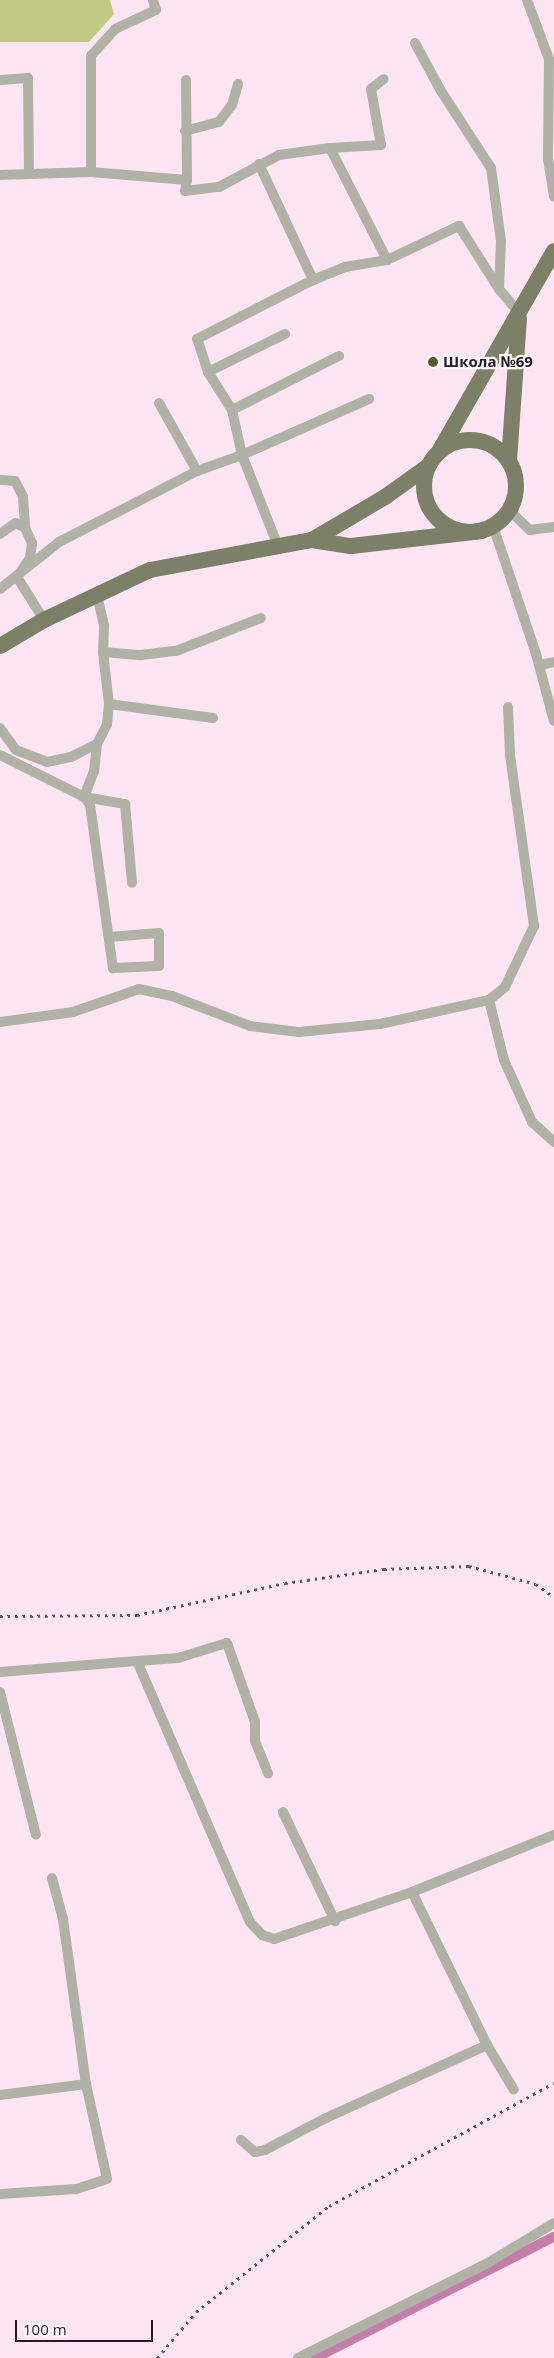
<!DOCTYPE html>
<html>
<head>
<meta charset="utf-8">
<style>
	body { margin:0 }
	#map { position:relative; width:554px; height:2358px; overflow:hidden; background:#ffe5f4; font-family:"Open Sans",sans-serif }
	div>[style] { position:absolute }
	[style*='--x'] { left:calc(var(--x)*1px); top:calc(var(--y)*1px); width:calc(var(--w)*1px); rotate:calc(var(--a)*1deg) }
	.green>* { inset:0; background:#c0c982 }
	.canal>* { height:10px; margin:-5px; padding:0 5px; transform-origin:5px; border-radius:5px; background:#c57daa }
	.street>* { height:10px; margin:-5px; padding:0 5px; transform-origin:5px; border-radius:5px; background:#afb2a4 }
	.primary>* { height:16px; margin:-8px; padding:0 8px; transform-origin:8px; border-radius:8px; background:#7c8067 }
	.primary>.ring { margin:-8px; padding:0; box-sizing:content-box; background:none; border:16px solid #7c8067; border-radius:50% }
	.rail>* { height:2.5px; margin-top:-1.25px; transform-origin:0; background:repeating-linear-gradient(90deg,#60515a 0 2.5px,transparent 0 7.5px) }
	.dots>* { width:14px; height:14px; translate:-50% -50%; box-sizing:border-box; border:2px solid #fff8fc; border-radius:50% }
	span { translate:-50% -50%; white-space:nowrap; text-align:center; line-height:1.15; -webkit-text-stroke:4.5px #fff8fc; paint-order:stroke }
	.poi-label { font-size:15px; color:#251a21; font-weight:700 }
	.left { translate:0 -50%; text-align:left }
	.scale { position:absolute; left:15px; top:2320px; width:138px; height:22px; box-sizing:border-box; border:2px solid #251a21; border-top:0; padding-left:6px; font-size:15px; line-height:18px; white-space:nowrap; color:#251a21; -webkit-text-stroke:4px #fff8fc; paint-order:stroke }
</style>
</head>
<body>
<div id="map">
	<div class="green">
		<i style="clip-path:polygon(0 0,110px 0,114px 14px,89px 42px,0 42px)"></i>
	</div>
	<div class="canal">
		<i style="--x:315;--y:2358;--w:268;--a:-26.9"></i>
	</div>
	<div class="street">
		<i style="--x:527;--y:0;--w:63;--a:69.6"></i>
		<i style="--x:549;--y:59;--w:100;--a:90.6"></i>
		<i style="--x:548;--y:159;--w:38;--a:81"></i>
		<i style="--x:415;--y:43;--w:55;--a:61.6"></i>
		<i style="--x:441;--y:91;--w:92;--a:57"></i>
		<i style="--x:491;--y:168;--w:74;--a:82.2"></i>
		<i style="--x:501;--y:241;--w:48;--a:92.4"></i>
		<i style="--x:0;--y:80;--w:28;--a:-4"></i>
		<i style="--x:28;--y:78;--w:96;--a:89.4"></i>
		<i style="--x:186;--y:80;--w:100;--a:89.4"></i>
		<i style="--x:185;--y:131;--w:35;--a:-15"></i>
		<i style="--x:219;--y:122;--w:21;--a:-53"></i>
		<i style="--x:232;--y:105;--w:22;--a:-74"></i>
		<i style="--x:330;--y:148;--w:51;--a:-3.4"></i>
		<i style="--x:381;--y:145;--w:57;--a:-100.1"></i>
		<i style="--x:371;--y:89;--w:16;--a:-38"></i>
		<i style="--x:259;--y:164;--w:128;--a:65"></i>
		<i style="--x:313;--y:280;--w:35;--a:-22"></i>
		<i style="--x:345;--y:267;--w:43;--a:-9.5"></i>
		<i style="--x:387;--y:260;--w:80;--a:-25.3"></i>
		<i style="--x:459;--y:226;--w:75;--a:57.6"></i>
		<i style="--x:499;--y:289;--w:31;--a:50"></i>
		<i style="--x:91;--y:172;--w:116;--a:-90"></i>
		<i style="--x:91;--y:56;--w:36;--a:-48"></i>
		<i style="--x:115;--y:29;--w:45;--a:-24.9"></i>
		<i style="--x:156;--y:10;--w:10;--a:-107"></i>
		<i style="--x:0;--y:175;--w:91;--a:-1.9"></i>
		<i style="--x:91;--y:172;--w:96;--a:4.8"></i>
		<i style="--x:187;--y:180;--w:11;--a:100"></i>
		<i style="--x:185;--y:191;--w:34;--a:-7"></i>
		<i style="--x:219;--y:187;--w:68;--a:-28.1"></i>
		<i style="--x:279;--y:155;--w:51;--a:-7.8"></i>
		<i style="--x:330;--y:148;--w:126;--a:63"></i>
		<i style="--x:208;--y:372;--w:35;--a:-108"></i>
		<i style="--x:197;--y:339;--w:130;--a:-27"></i>
		<i style="--x:159;--y:403;--w:78;--a:60.8"></i>
		<i style="--x:197;--y:471;--w:48;--a:-19.6"></i>
		<i style="--x:242;--y:455;--w:46;--a:-102.5"></i>
		<i style="--x:232;--y:410;--w:120;--a:-26.8"></i>
		<i style="--x:232;--y:410;--w:45;--a:-122.3"></i>
		<i style="--x:208;--y:372;--w:86;--a:-26.3"></i>
		<i style="--x:0;--y:480;--w:15;--a:4"></i>
		<i style="--x:15;--y:481;--w:18;--a:63"></i>
		<i style="--x:23;--y:497;--w:31;--a:86"></i>
		<i style="--x:509;--y:510;--w:29;--a:44"></i>
		<i style="--x:530;--y:530;--w:24;--a:-7"></i>
		<i style="--x:493;--y:526;--w:135;--a:71.4"></i>
		<i style="--x:536;--y:654;--w:69;--a:75"></i>
		<i style="--x:0;--y:534;--w:19;--a:-35"></i>
		<i style="--x:16;--y:523;--w:10;--a:29"></i>
		<i style="--x:25;--y:528;--w:17;--a:65"></i>
		<i style="--x:32;--y:543;--w:15;--a:98"></i>
		<i style="--x:30;--y:558;--w:23;--a:124"></i>
		<i style="--x:17;--y:577;--w:51;--a:57.9"></i>
		<i style="--x:278;--y:546;--w:98;--a:-111.6"></i>
		<i style="--x:242;--y:455;--w:139;--a:-23.8"></i>
		<i style="--x:0;--y:589;--w:75;--a:-38.5"></i>
		<i style="--x:59;--y:542;--w:155;--a:-27.2"></i>
		<i style="--x:97;--y:595;--w:32;--a:77"></i>
		<i style="--x:104;--y:626;--w:26;--a:92"></i>
		<i style="--x:103;--y:652;--w:38;--a:5"></i>
		<i style="--x:141;--y:655;--w:35;--a:-7"></i>
		<i style="--x:176;--y:651;--w:91;--a:-21.2"></i>
		<i style="--x:539;--y:665;--w:15;--a:-11"></i>
		<i style="--x:109;--y:704;--w:105;--a:7.7"></i>
		<i style="--x:0;--y:728;--w:27;--a:54"></i>
		<i style="--x:16;--y:750;--w:33;--a:21"></i>
		<i style="--x:47;--y:762;--w:25;--a:-12"></i>
		<i style="--x:71;--y:757;--w:29;--a:-27"></i>
		<i style="--x:97;--y:744;--w:22;--a:-63"></i>
		<i style="--x:107;--y:724;--w:20;--a:-84"></i>
		<i style="--x:109;--y:704;--w:52;--a:-96.6"></i>
		<i style="--x:97;--y:744;--w:27;--a:96"></i>
		<i style="--x:94;--y:771;--w:28;--a:111"></i>
		<i style="--x:84;--y:797;--w:42;--a:9.7"></i>
		<i style="--x:125;--y:804;--w:79;--a:84.9"></i>
		<i style="--x:0;--y:755;--w:94;--a:26.6"></i>
		<i style="--x:84;--y:797;--w:10;--a:53"></i>
		<i style="--x:90;--y:805;--w:165;--a:82"></i>
		<i style="--x:113;--y:968;--w:46;--a:-2.5"></i>
		<i style="--x:159;--y:966;--w:33;--a:-90"></i>
		<i style="--x:159;--y:933;--w:50;--a:175.4"></i>
		<i style="--x:489;--y:1000;--w:21;--a:-39"></i>
		<i style="--x:505;--y:987;--w:68;--a:-64.6"></i>
		<i style="--x:534;--y:926;--w:173;--a:-98"></i>
		<i style="--x:510;--y:755;--w:48;--a:-92.4"></i>
		<i style="--x:0;--y:1022;--w:74;--a:-7.8"></i>
		<i style="--x:73;--y:1012;--w:70;--a:-19.2"></i>
		<i style="--x:139;--y:989;--w:34;--a:12"></i>
		<i style="--x:172;--y:996;--w:84;--a:21"></i>
		<i style="--x:250;--y:1026;--w:49;--a:7"></i>
		<i style="--x:299;--y:1032;--w:81;--a:-5.6"></i>
		<i style="--x:380;--y:1024;--w:112;--a:-12.4"></i>
		<i style="--x:489;--y:1000;--w:62;--a:76"></i>
		<i style="--x:504;--y:1060;--w:68;--a:65.7"></i>
		<i style="--x:532;--y:1122;--w:30;--a:42"></i>
		<i style="--x:137;--y:1661;--w:41;--a:-4.2"></i>
		<i style="--x:178;--y:1658;--w:51;--a:-17"></i>
		<i style="--x:227;--y:1643;--w:84;--a:70.5"></i>
		<i style="--x:255;--y:1722;--w:19;--a:90"></i>
		<i style="--x:255;--y:1741;--w:35;--a:68"></i>
		<i style="--x:0;--y:1672;--w:137;--a:-4.6"></i>
		<i style="--x:137;--y:1661;--w:284;--a:66.6"></i>
		<i style="--x:250;--y:1922;--w:18;--a:47"></i>
		<i style="--x:262;--y:1935;--w:13;--a:18"></i>
		<i style="--x:274;--y:1939;--w:146;--a:-18.8"></i>
		<i style="--x:412;--y:1892;--w:153;--a:-21.9"></i>
		<i style="--x:0;--y:1692;--w:147;--a:75.9"></i>
		<i style="--x:283;--y:1812;--w:121;--a:64.5"></i>
		<i style="--x:52;--y:1878;--w:42;--a:75"></i>
		<i style="--x:63;--y:1919;--w:167;--a:82.1"></i>
		<i style="--x:487;--y:2045;--w:52;--a:59"></i>
		<i style="--x:0;--y:2095;--w:87;--a:-7.3"></i>
		<i style="--x:86;--y:2084;--w:97;--a:77.5"></i>
		<i style="--x:107;--y:2179;--w:33;--a:162"></i>
		<i style="--x:76;--y:2189;--w:76;--a:176.2"></i>
		<i style="--x:241;--y:2140;--w:18;--a:41"></i>
		<i style="--x:255;--y:2152;--w:10;--a:-11"></i>
		<i style="--x:265;--y:2150;--w:69;--a:-27.7"></i>
		<i style="--x:326;--y:2118;--w:177;--a:-24.4"></i>
		<i style="--x:487;--y:2045;--w:170;--a:-116.1"></i>
		<i style="--x:298;--y:2358;--w:210;--a:-26.6"></i>
		<i style="--x:486;--y:2264;--w:79;--a:-31.1"></i>
	</div>
	<div class="primary">
		<i class="ring" style="left:424px;top:440px;width:76px;height:76px"></i>
		<i style="--x:440;--y:450;--w:229;--a:-60.2"></i>
		<i style="--x:509;--y:461;--w:143;--a:-86"></i>
		<i style="--x:312;--y:540;--w:85;--a:-30.5"></i>
		<i style="--x:385;--y:497;--w:52;--a:-35.5"></i>
		<i style="--x:0;--y:646;--w:51;--a:-30.6"></i>
		<i style="--x:44;--y:620;--w:117;--a:-25.3"></i>
		<i style="--x:150;--y:570;--w:165;--a:-10.5"></i>
		<i style="--x:312;--y:540;--w:39;--a:9"></i>
		<i style="--x:351;--y:546;--w:132;--a:-6.5"></i>
	</div>
	<div class="rail">
		<i style="--x:0;--y:1616;--w:137;--a:-0.4"></i>
		<i style="--x:137;--y:1615;--w:151;--a:-12.2"></i>
		<i style="--x:285;--y:1583;--w:100;--a:-8"></i>
		<i style="--x:384;--y:1569;--w:85;--a:-2"></i>
		<i style="--x:469;--y:1566;--w:69;--a:15"></i>
		<i style="--x:536;--y:1584;--w:22;--a:36"></i>
		<i style="--x:157;--y:2358;--w:60;--a:-49.7"></i>
		<i style="--x:196;--y:2312;--w:170;--a:-38.6"></i>
		<i style="--x:329;--y:2206;--w:256;--a:-28.7"></i>
	</div>
	<div class="dots">
		<i style="left:433px;top:362px;background:#565b29"></i>
	</div>
	<div class="poi-label">
		<span class="left" style="left:443px;top:362px">Школа №69</span>
	</div>
	<div class="scale">100 m</div>
</div>
</body>
</html>
